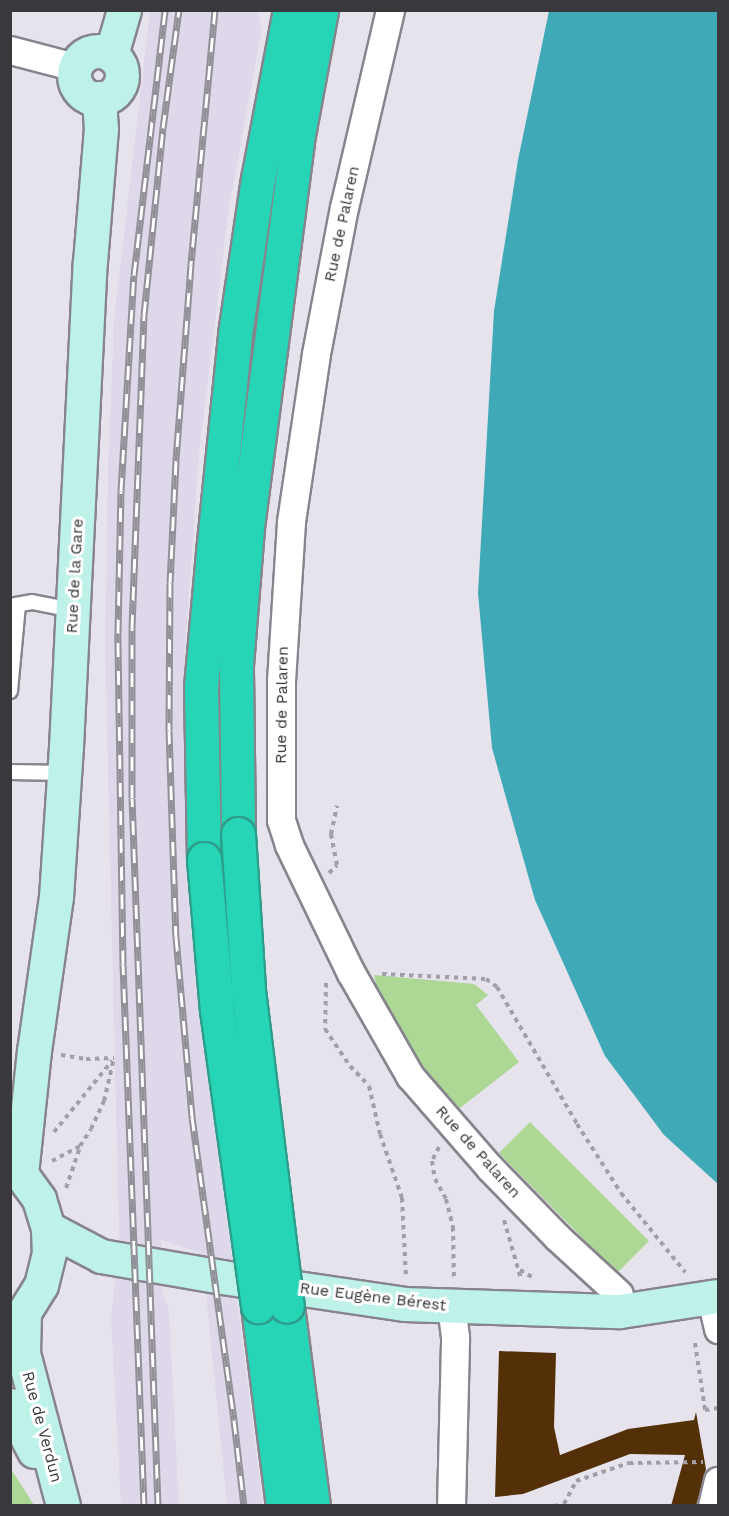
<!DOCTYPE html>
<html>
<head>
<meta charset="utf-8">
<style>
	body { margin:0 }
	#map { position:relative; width:729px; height:1516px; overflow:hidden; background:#e6e3ed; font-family:"Work Sans",sans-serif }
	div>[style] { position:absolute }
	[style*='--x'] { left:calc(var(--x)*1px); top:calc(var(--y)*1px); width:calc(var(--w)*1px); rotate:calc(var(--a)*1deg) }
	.built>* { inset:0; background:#dfd8ea }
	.green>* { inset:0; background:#acd794 }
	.water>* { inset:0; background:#40a9b7 }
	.building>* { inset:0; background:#543009 }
	.path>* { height:4px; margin-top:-2px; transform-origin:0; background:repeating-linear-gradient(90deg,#a29fa7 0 4.5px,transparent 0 9px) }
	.roads { filter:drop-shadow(2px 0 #87848d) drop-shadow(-2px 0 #87848d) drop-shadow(0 2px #87848d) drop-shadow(0 -2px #87848d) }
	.lane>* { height:14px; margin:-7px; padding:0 7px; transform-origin:7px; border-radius:7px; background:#fff }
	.street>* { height:27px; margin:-13.5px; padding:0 13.5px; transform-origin:13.5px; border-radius:13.5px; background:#fff }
	.secondary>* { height:33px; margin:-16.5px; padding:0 16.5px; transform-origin:16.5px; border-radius:16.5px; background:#bef2e9 }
	.secondary>.ring { margin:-16.5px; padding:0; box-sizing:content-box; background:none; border:33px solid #bef2e9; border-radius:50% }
	.highway>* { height:33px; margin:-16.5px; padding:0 16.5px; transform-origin:16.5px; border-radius:16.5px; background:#26d5b5 }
	.rail>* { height:7px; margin-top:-3.5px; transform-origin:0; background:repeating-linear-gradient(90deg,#fff 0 14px,#929097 0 28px); box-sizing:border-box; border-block:2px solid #929097 }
	.bridges { filter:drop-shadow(2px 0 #2d9e8b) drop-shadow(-2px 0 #2d9e8b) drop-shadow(0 2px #2d9e8b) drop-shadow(0 -2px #2d9e8b) }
	.highway-bridge>* { height:33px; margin:-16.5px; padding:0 16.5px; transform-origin:16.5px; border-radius:16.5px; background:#26d5b5 }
	span { translate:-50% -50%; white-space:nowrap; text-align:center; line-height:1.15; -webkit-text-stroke:6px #fff; paint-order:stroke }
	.street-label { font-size:16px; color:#39383c }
	.frame { position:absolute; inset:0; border:12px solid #39383c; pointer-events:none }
</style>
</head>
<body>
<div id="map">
	<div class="built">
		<i style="clip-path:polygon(150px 10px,257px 11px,262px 28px,229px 208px,199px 455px,184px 664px,189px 913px,263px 1505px,227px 1505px,206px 1295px,198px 1252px,161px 1240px,162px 1289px,169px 1311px,179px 1505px,121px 1505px,111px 1320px,119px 1237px,105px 646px,108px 470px,114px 320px)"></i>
	</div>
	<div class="green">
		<i style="clip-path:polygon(374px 975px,474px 984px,488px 995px,476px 1005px,519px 1062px,460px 1108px,435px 1084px,410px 1048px,378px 993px)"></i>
		<i style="clip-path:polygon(530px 1122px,649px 1241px,617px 1273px,499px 1153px)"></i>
		<i style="clip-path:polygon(10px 1469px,11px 1469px,34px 1505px,11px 1505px)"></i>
	</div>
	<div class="water">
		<i style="clip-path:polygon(549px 11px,718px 11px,718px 1184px,664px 1135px,605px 1056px,535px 900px,492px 748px,478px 593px,494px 311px,518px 160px)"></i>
	</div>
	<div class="building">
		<i style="clip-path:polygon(499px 1351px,556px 1353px,554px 1427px,560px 1455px,628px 1429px,694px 1420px,696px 1412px,706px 1469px,696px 1506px,671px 1506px,685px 1455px,630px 1454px,523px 1494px,495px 1497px)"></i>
	</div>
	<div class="path">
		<i style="--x:329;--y:873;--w:11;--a:-45"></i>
		<i style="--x:337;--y:865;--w:32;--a:-101"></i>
		<i style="--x:331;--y:834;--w:29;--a:-78"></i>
		<i style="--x:382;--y:974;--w:104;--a:2.8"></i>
		<i style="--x:486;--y:979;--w:14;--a:36"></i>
		<i style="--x:497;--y:987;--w:159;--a:59.7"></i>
		<i style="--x:577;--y:1124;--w:82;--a:57.5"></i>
		<i style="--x:621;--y:1193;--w:102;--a:51"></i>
		<i style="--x:326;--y:983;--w:46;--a:91.2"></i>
		<i style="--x:325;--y:1029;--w:45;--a:56"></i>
		<i style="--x:350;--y:1066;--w:28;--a:46"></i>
		<i style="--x:369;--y:1086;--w:49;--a:77.1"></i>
		<i style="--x:380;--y:1134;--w:68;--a:71"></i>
		<i style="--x:402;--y:1198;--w:78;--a:87.1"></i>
		<i style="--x:61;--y:1055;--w:25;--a:9"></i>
		<i style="--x:86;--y:1059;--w:28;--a:-2"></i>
		<i style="--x:54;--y:1132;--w:92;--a:-50.8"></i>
		<i style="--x:439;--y:1147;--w:16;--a:117"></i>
		<i style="--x:432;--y:1161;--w:18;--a:81"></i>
		<i style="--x:435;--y:1179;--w:23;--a:61"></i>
		<i style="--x:446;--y:1199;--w:29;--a:76"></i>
		<i style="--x:453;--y:1227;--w:51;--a:88.9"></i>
		<i style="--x:52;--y:1161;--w:32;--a:-28"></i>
		<i style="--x:80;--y:1146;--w:20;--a:-57"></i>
		<i style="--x:91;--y:1129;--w:31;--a:-65"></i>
		<i style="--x:104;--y:1101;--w:44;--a:-76.9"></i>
		<i style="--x:66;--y:1188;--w:43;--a:-71.1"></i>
		<i style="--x:504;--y:1220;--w:61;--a:73.9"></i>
		<i style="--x:520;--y:1270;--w:16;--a:30"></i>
		<i style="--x:695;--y:1343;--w:68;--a:81.5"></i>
		<i style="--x:705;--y:1410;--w:13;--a:-9"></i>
		<i style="--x:554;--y:1506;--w:10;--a:-11"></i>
		<i style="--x:564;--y:1504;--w:26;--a:-62"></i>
		<i style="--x:576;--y:1481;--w:56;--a:-18.8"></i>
		<i style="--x:629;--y:1463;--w:74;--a:-0.8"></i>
	</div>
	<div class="roads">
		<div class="lane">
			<i style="--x:10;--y:606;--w:22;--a:-10"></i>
			<i style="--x:32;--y:602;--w:42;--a:11"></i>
			<i style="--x:10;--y:691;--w:86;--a:-84.7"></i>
			<i style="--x:10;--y:772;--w:55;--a:1"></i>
		</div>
		<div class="street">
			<i style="--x:390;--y:10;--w:202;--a:103.1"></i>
			<i style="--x:344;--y:207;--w:150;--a:100.8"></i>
			<i style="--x:316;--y:354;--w:170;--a:98.5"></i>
			<i style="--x:291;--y:522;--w:159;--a:93.6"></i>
			<i style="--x:281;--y:681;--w:139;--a:90"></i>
			<i style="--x:281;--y:820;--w:26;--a:72"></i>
			<i style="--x:289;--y:845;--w:142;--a:64.2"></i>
			<i style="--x:351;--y:973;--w:119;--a:60.2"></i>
			<i style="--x:410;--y:1076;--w:121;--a:49"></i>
			<i style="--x:489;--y:1167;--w:98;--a:45.8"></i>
			<i style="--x:557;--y:1237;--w:84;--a:42.6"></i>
			<i style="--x:10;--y:50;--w:67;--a:14.7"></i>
			<i style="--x:711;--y:1298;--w:32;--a:77"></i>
			<i style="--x:451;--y:1506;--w:169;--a:-88.6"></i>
			<i style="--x:455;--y:1337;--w:31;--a:-97"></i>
			<i style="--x:712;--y:1506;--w:26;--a:-77"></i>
		</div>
		<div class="secondary">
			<i class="ring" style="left:74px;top:51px;width:15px;height:15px"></i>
			<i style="--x:111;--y:55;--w:47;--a:-73.9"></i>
			<i style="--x:10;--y:1167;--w:13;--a:32"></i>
			<i style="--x:21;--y:1174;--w:31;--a:54"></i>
			<i style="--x:39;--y:1199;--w:30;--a:73"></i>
			<i style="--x:48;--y:1228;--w:25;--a:88"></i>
			<i style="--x:49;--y:1253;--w:33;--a:104"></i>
			<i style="--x:41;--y:1285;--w:32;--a:122"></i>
			<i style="--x:24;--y:1312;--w:18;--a:139"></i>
			<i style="--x:21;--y:1174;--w:124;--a:-84"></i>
			<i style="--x:34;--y:1051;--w:156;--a:-81.9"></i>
			<i style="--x:56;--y:897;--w:150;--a:-86.2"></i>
			<i style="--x:66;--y:747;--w:486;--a:-87.2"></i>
			<i style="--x:90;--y:262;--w:133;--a:-85.3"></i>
			<i style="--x:101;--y:129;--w:31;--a:-94"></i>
			<i style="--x:48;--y:1228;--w:60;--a:27.8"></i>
			<i style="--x:101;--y:1256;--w:123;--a:9.8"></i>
			<i style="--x:222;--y:1277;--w:184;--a:8.4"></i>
			<i style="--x:404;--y:1304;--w:216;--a:1.9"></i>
			<i style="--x:620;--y:1311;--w:99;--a:-8.7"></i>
			<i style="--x:24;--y:1312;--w:41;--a:91.4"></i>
			<i style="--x:23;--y:1353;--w:158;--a:75.3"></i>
			<i style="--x:10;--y:1405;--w:52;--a:62.4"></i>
		</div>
		<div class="highway">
			<i style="--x:238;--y:834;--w:169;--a:-90.7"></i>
			<i style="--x:236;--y:665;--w:138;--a:-85.4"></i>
			<i style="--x:247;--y:527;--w:390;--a:-82.6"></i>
			<i style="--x:297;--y:140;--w:132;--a:-79.5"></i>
			<i style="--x:204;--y:859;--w:172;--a:-91"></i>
			<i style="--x:201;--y:687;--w:136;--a:-84.9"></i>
			<i style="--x:213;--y:552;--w:219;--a:-84.2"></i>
			<i style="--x:235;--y:334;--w:157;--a:-81.6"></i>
			<i style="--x:258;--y:179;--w:172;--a:-79.3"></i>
			<i style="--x:258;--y:1306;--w:202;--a:82.9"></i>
			<i style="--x:287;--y:1306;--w:202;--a:82.6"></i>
		</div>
	</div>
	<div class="rail">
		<i style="--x:215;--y:10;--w:256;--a:95.4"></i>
		<i style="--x:191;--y:265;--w:197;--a:94.4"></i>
		<i style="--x:176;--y:461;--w:122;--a:92.8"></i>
		<i style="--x:170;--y:583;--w:147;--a:90.4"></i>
		<i style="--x:169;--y:730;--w:207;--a:88.1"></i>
		<i style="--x:176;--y:937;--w:181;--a:84.9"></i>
		<i style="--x:192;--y:1117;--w:306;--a:82.1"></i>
		<i style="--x:234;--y:1420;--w:87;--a:83.4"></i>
		<i style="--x:144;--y:1506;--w:542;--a:-92.22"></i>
		<i style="--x:123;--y:964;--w:331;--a:-90.9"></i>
		<i style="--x:118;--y:633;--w:142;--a:-88.8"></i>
		<i style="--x:121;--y:491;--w:216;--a:-86.6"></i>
		<i style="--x:134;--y:275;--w:267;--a:-83.3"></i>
		<i style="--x:158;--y:1506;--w:708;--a:-92.1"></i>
		<i style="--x:132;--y:798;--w:170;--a:-90"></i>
		<i style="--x:132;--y:628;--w:313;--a:-87.8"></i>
		<i style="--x:144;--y:315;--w:188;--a:-84.2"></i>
		<i style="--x:163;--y:128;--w:119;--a:-82.3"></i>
	</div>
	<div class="bridges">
		<div class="highway-bridge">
			<i style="--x:238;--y:834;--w:156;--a:86.3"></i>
			<i style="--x:248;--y:990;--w:318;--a:83"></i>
			<i style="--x:204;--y:859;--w:152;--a:85.1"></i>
			<i style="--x:217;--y:1010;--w:299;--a:82.1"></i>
		</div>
	</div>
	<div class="street-label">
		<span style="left:342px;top:224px;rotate:-78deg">Rue de Palaren</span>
		<span style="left:75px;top:576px;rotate:-87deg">Rue de la Gare</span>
		<span style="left:282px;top:705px;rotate:-89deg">Rue de Palaren</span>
		<span style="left:478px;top:1152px;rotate:48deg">Rue de Palaren</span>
		<span style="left:373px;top:1297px;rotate:7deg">Rue Eugène Bérest</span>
		<span style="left:42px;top:1427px;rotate:75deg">Rue de Verdun</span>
	</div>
	<div class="frame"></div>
</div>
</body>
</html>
